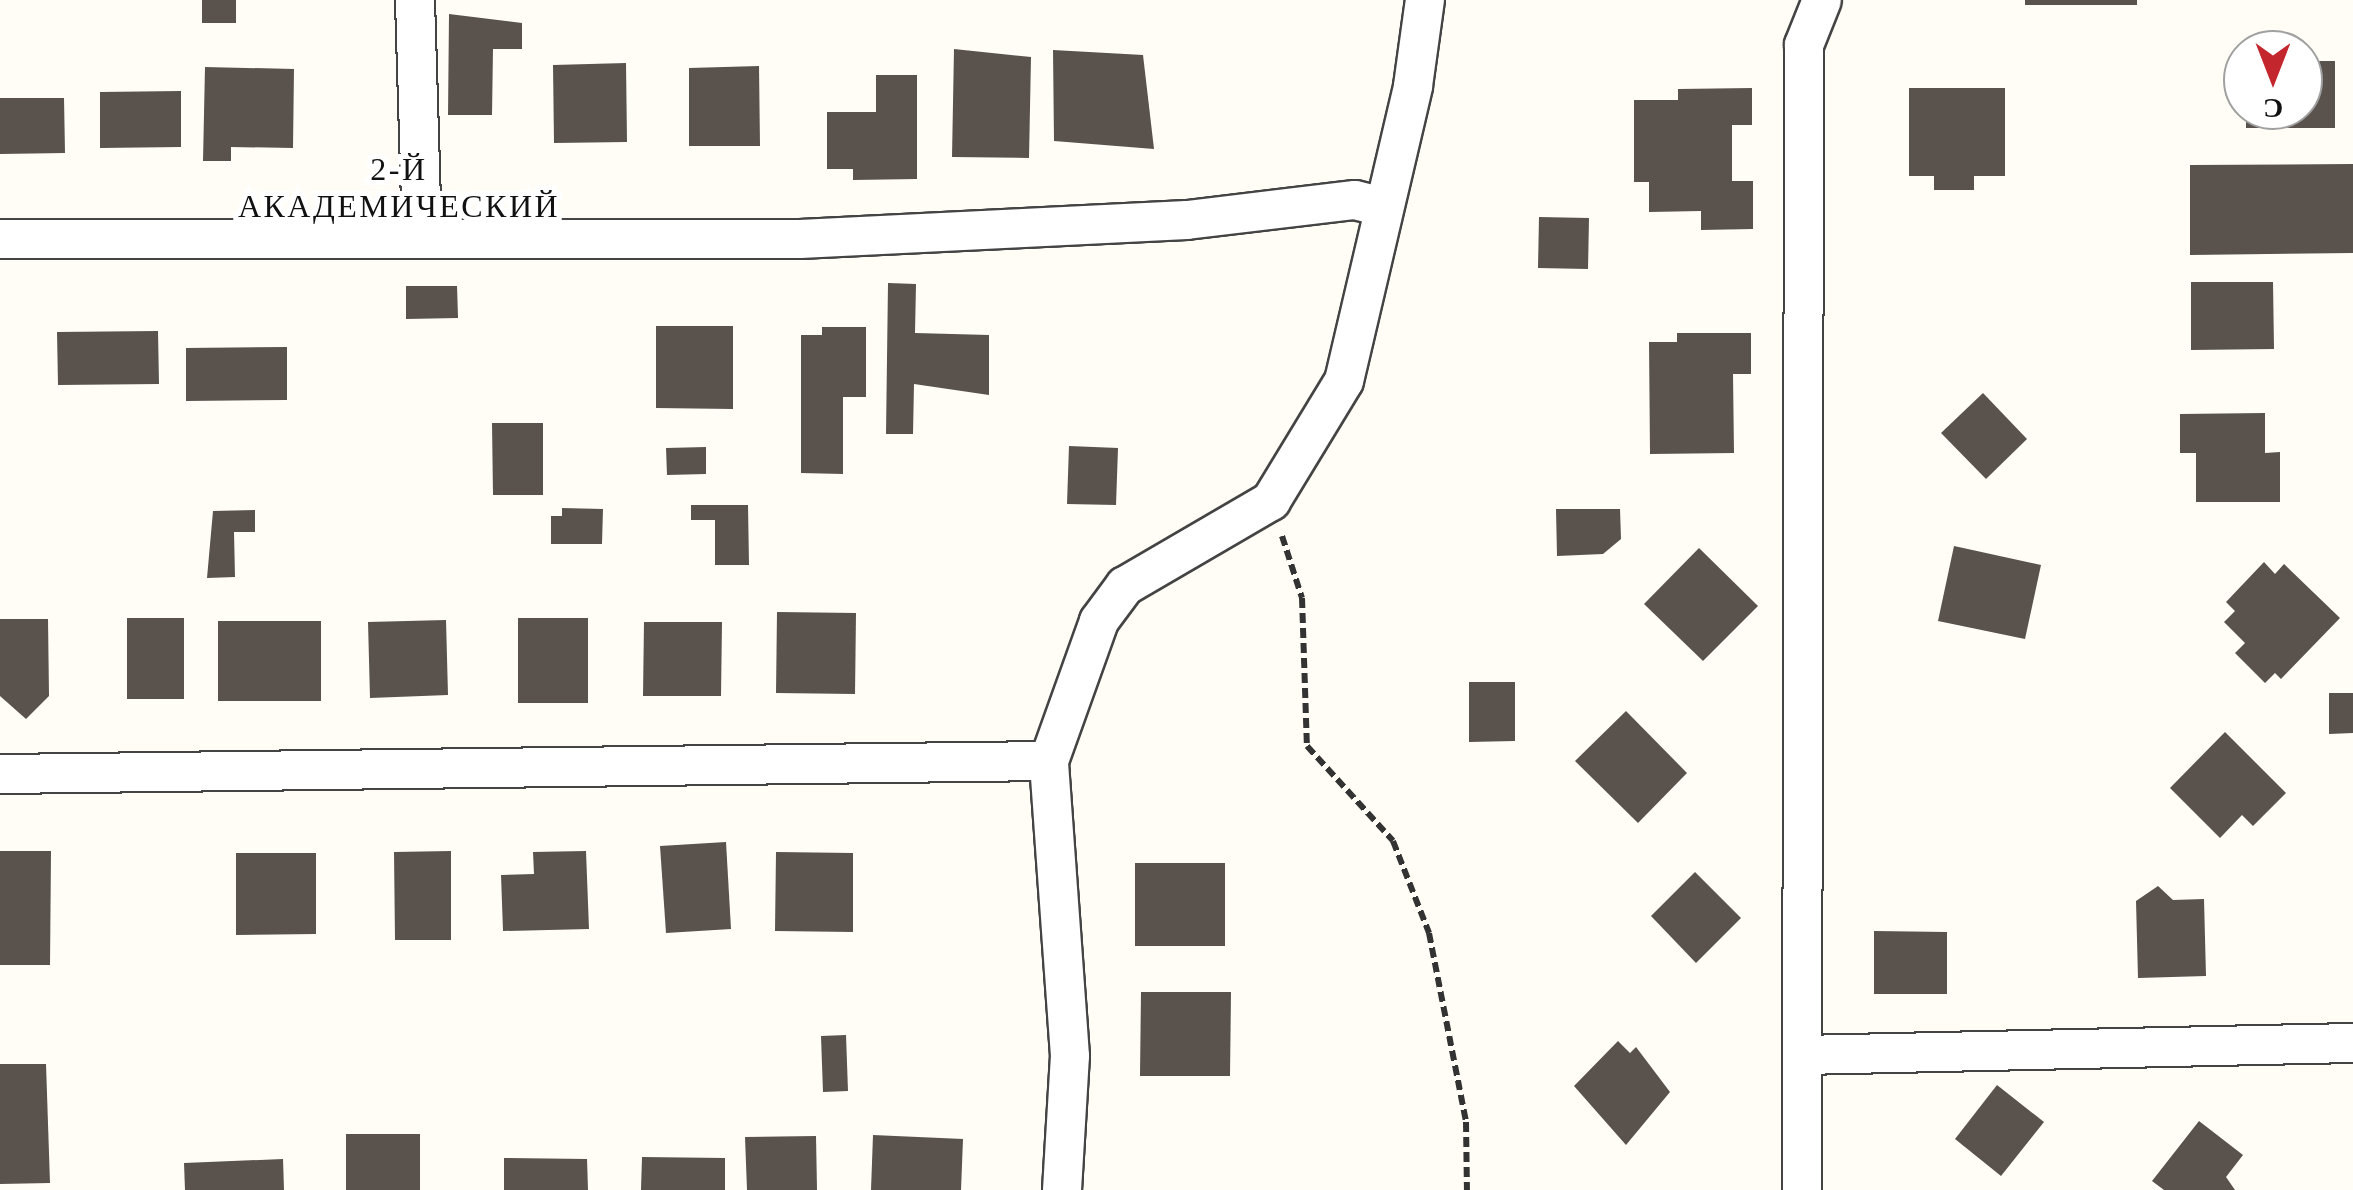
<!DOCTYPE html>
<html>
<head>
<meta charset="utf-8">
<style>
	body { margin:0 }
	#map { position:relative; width:2353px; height:1190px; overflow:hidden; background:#fffdf5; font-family:"Times New Roman",serif }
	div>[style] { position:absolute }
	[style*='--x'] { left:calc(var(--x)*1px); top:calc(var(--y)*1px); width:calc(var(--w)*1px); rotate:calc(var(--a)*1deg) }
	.building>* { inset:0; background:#5a524d }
	.path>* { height:6px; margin-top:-3px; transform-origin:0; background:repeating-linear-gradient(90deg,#333 0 10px,transparent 0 15px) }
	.roads { filter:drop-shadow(2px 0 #444) drop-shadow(-2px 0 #444) drop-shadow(0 2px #444) drop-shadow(0 -2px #444) }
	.street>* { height:38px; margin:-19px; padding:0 19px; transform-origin:19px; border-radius:19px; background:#fff }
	span { translate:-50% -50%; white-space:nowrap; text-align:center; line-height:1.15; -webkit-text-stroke:10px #fff; paint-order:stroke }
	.neighbourhood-label { font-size:32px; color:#111; letter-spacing:2.5px }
	.north { position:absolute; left:2223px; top:30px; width:100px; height:100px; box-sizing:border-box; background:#fff; border:2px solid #a0a0a0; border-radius:50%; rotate:180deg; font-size:28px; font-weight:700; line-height:40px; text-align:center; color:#111 }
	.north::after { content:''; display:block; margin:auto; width:35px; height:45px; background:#c4262e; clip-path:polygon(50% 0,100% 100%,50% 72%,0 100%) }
</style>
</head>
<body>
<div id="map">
	<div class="building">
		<i style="clip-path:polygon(202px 0,236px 0,236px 23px,202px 23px)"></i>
		<i style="clip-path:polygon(2025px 0,2137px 0,2137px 5px,2025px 5px)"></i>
		<i style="clip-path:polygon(449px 14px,522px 23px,522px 49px,493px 49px,492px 115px,448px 115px)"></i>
		<i style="clip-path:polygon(954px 49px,1031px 57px,1029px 158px,952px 157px)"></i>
		<i style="clip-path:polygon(1053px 50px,1143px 55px,1154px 149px,1054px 141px)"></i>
		<i style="clip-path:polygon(2303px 61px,2335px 61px,2335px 128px,2246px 128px,2246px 110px,2303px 110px)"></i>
		<i style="clip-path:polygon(626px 63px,627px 142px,554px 143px,553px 65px)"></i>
		<i style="clip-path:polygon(759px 66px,760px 146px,689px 146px,689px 68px)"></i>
		<i style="clip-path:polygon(205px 67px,294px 69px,293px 148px,231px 147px,231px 161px,203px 161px)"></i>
		<i style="clip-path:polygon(876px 75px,917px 75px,917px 179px,853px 180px,853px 169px,827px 169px,827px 112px,876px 112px)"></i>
		<i style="clip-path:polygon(1752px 88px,1752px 125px,1732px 125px,1732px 181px,1753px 181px,1753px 229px,1701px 230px,1701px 211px,1649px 212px,1649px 182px,1634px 182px,1634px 100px,1678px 100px,1678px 89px)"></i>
		<i style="clip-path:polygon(1909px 88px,2005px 88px,2005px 176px,1974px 176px,1974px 190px,1934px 190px,1934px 176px,1909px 176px)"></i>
		<i style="clip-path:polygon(181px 91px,181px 147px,100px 148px,100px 92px)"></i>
		<i style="clip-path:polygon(0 98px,64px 98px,65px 153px,0 154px)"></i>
		<i style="clip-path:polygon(2353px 164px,2353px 253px,2190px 255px,2190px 165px)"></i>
		<i style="clip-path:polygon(1539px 217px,1589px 218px,1588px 269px,1538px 268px)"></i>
		<i style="clip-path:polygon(2191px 282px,2273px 282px,2274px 349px,2191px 350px)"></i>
		<i style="clip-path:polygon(888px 283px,916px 284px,915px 333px,989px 335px,989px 395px,914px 384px,913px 434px,886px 434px)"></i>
		<i style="clip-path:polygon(406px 286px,457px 286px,458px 318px,406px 319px)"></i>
		<i style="clip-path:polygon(656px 326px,733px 326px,733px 409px,656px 408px)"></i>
		<i style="clip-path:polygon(822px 327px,866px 327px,866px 397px,843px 397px,843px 474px,801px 473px,801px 335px,822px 335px)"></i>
		<i style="clip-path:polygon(158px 331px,159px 384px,58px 385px,57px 332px)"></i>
		<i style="clip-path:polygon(1677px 333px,1751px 333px,1751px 374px,1733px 374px,1734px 453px,1650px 454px,1649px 342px,1677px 342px)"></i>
		<i style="clip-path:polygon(287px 347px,287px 400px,186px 401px,186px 348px)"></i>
		<i style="clip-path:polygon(1983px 393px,2027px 439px,1986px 479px,1941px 433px)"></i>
		<i style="clip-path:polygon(2265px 413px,2265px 453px,2280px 452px,2280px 502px,2196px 502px,2196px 453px,2180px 453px,2180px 414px)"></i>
		<i style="clip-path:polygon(492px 423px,543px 423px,543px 495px,493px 495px)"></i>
		<i style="clip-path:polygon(1069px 446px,1118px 448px,1116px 505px,1067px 504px)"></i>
		<i style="clip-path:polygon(706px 447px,706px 474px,667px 475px,666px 448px)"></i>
		<i style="clip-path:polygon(691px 505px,748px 505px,749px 565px,715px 565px,715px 520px,691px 520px)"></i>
		<i style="clip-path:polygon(562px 508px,603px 509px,602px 544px,551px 544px,551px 516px,562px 516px)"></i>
		<i style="clip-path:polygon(1556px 509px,1620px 509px,1621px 539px,1603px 554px,1557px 556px)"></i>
		<i style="clip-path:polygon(255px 510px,255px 532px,234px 532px,235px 577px,207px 578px,213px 511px)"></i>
		<i style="clip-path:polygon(1954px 546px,2041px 565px,2025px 639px,1938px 621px)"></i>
		<i style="clip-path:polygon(1699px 548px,1758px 606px,1703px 661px,1644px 604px)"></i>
		<i style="clip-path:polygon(2264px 562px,2275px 574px,2284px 564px,2340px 618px,2281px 679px,2275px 673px,2265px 683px,2235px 653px,2245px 643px,2224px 622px,2235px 611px,2226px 602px)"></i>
		<i style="clip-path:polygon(777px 612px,856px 613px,855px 694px,776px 693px)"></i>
		<i style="clip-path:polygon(127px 618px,184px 618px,184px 699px,127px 699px)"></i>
		<i style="clip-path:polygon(518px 618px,588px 618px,588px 703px,518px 703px)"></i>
		<i style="clip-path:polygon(0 619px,48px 619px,49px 696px,26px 719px,0 696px)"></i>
		<i style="clip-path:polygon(446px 620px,448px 695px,370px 698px,368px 622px)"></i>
		<i style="clip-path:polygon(218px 621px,321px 621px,321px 701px,218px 701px)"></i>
		<i style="clip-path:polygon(644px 622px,722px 622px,721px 696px,643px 696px)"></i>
		<i style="clip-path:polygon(1469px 682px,1515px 682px,1515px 741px,1469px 742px)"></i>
		<i style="clip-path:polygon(2329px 693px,2353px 693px,2353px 733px,2329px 734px)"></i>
		<i style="clip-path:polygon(1626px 711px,1687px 773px,1638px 823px,1575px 761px)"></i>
		<i style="clip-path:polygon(2225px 732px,2286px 793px,2253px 826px,2242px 815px,2220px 838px,2170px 788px)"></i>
		<i style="clip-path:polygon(726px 842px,731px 929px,666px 933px,660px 846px)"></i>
		<i style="clip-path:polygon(0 851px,51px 851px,50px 965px,0 965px)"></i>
		<i style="clip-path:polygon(451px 851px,451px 940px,395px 940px,394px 852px)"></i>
		<i style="clip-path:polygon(586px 851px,589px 929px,503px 931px,501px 875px,534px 874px,533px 852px)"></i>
		<i style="clip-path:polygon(776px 852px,853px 853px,853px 932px,775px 931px)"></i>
		<i style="clip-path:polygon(236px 853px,316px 853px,316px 934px,236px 935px)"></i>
		<i style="clip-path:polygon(1135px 863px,1225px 863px,1225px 946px,1135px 946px)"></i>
		<i style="clip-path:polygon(1695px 872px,1741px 918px,1696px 963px,1651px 916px)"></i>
		<i style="clip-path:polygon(2158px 886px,2173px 900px,2204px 899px,2206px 976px,2138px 978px,2136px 901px)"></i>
		<i style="clip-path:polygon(1874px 931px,1947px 932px,1947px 994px,1874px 994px)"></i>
		<i style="clip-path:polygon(1141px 992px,1231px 992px,1230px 1076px,1140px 1076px)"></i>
		<i style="clip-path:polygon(846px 1035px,848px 1091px,823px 1092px,821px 1036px)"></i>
		<i style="clip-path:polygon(1618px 1041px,1630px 1053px,1636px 1047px,1670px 1092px,1626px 1145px,1574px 1086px)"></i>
		<i style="clip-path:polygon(0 1064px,46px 1064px,50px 1183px,0 1184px)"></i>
		<i style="clip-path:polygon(1997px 1085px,2044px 1122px,2001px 1176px,1955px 1139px)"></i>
		<i style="clip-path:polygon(2199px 1121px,2243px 1155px,2226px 1177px,2235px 1190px,2164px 1190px,2152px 1181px)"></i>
		<i style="clip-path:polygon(346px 1134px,420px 1134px,420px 1190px,346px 1190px)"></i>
		<i style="clip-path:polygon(873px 1135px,963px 1139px,961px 1190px,871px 1190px)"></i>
		<i style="clip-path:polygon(816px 1136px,817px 1190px,747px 1190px,745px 1137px)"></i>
		<i style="clip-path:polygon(642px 1157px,725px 1158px,725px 1190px,641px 1190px)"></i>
		<i style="clip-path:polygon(504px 1158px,587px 1159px,588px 1190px,504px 1190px)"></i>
		<i style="clip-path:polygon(283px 1159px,284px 1190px,185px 1190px,184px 1163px)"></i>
	</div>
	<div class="path">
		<i style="--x:1282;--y:536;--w:65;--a:72.1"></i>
		<i style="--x:1302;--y:598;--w:148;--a:88.1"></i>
		<i style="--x:1307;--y:746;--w:128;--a:47.8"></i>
		<i style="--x:1393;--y:841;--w:99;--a:68.6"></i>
		<i style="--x:1429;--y:933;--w:193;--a:78.9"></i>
		<i style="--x:1466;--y:1122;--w:68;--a:89.2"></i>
	</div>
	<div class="roads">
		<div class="street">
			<i style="--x:415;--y:0;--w:239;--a:88.3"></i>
			<i style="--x:0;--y:239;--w:800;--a:0"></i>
			<i style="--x:800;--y:239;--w:387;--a:-2.8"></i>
			<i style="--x:1187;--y:220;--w:169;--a:-6.8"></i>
			<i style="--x:1355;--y:200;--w:29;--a:14"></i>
			<i style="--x:0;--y:774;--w:1049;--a:-0.71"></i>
			<i style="--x:1802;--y:1055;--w:551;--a:-1.25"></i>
			<i style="--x:1062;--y:1190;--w:134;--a:-86.6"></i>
			<i style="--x:1070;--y:1056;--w:296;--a:-94.1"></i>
			<i style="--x:1049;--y:761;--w:149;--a:-70.3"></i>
			<i style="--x:1099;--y:621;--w:44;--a:-53.4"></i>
			<i style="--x:1125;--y:586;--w:169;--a:-30.2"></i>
			<i style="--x:1271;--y:501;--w:140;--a:-58.7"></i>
			<i style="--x:1344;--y:381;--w:303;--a:-76.8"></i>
			<i style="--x:1413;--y:86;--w:87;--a:-82.1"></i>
			<i style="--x:1802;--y:1190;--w:1145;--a:-89.9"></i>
			<i style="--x:1804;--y:45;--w:48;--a:-68.2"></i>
		</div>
	</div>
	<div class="neighbourhood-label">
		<span style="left:399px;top:188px">2-Й<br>АКАДЕМИЧЕСКИЙ</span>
	</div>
	<div class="north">С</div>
</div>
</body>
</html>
